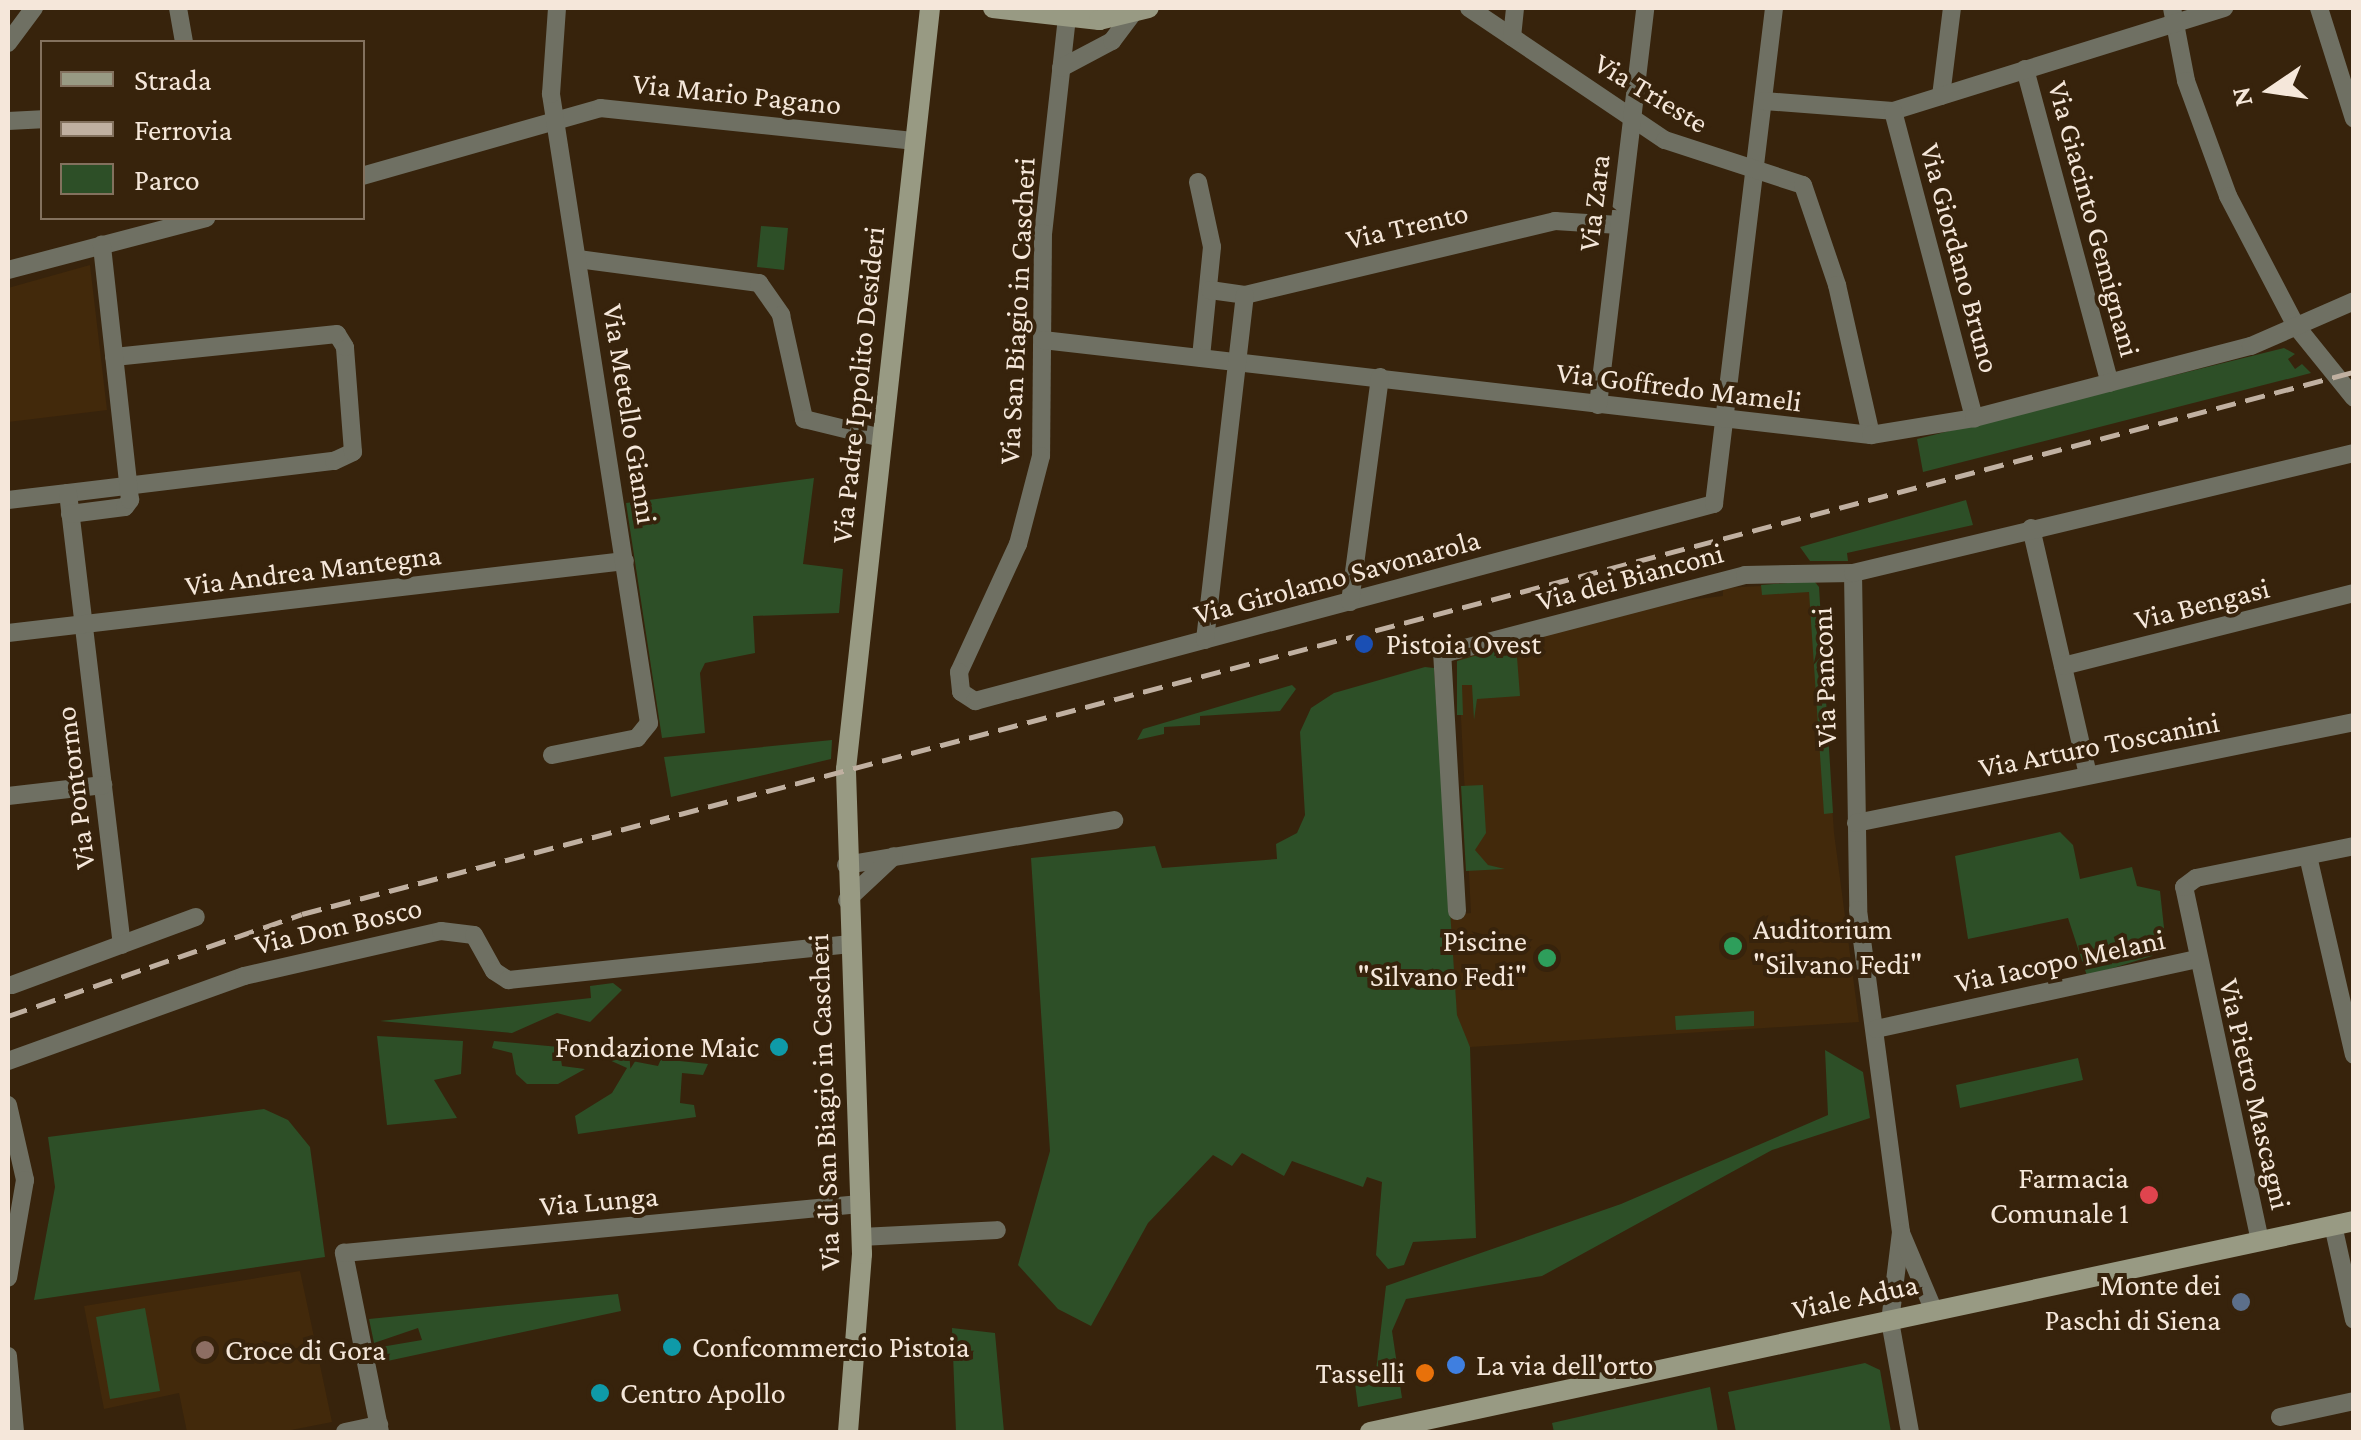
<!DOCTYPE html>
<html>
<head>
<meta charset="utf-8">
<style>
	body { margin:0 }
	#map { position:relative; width:2361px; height:1440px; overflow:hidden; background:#37230c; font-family:"Crimson Pro",serif }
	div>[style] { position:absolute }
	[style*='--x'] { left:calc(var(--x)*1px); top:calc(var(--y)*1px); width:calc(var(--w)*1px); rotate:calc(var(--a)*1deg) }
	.built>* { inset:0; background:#42290b }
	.green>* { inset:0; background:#2d4f27 }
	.street>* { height:18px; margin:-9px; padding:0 9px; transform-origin:9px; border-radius:9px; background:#6f7063 }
	.secondary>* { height:20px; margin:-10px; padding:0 10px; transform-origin:10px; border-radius:10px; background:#989a83 }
	.rail>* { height:5px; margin-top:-2.5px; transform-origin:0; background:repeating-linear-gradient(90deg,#c0b0a1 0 20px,transparent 0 30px) }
	.dots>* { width:28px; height:28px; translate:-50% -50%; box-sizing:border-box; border:5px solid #37230c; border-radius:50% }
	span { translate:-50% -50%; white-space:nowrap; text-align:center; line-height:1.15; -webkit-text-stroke:8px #37230c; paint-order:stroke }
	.street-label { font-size:30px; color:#f5e7da }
	.poi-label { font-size:30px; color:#f5e7da }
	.left { translate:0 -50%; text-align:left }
	.right { translate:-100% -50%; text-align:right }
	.frame { position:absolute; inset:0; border:10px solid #f5e7da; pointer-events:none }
	.legend { position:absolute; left:40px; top:40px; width:325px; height:180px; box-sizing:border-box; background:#37230c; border:2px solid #83715e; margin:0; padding:12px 18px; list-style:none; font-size:30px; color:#f5e7da }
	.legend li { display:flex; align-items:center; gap:20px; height:50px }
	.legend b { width:50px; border:2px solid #83715e }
	.north { position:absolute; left:2221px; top:40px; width:100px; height:100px; -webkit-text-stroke:8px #37230c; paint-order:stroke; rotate:257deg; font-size:28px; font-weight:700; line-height:40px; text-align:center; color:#f5e7da }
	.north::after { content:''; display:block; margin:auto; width:35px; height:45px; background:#f5e7da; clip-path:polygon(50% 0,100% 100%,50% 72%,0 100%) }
</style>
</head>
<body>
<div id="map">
	<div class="built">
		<i style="clip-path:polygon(90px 265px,107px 410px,8px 422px,8px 288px)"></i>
		<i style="clip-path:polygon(1817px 583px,1834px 833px,1859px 1022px,1470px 1047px,1457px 1020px,1450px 915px,1471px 913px,1458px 659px,1671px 602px,1723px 596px,1723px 588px)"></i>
		<i style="clip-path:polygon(300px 1271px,332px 1422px,281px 1432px,187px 1432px,179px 1393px,104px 1409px,84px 1306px)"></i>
	</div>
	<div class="green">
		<i style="clip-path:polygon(761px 226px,788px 228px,784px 270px,757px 267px)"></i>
		<i style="clip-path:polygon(2284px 348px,2295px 354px,2288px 359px,2295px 369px,2302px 364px,2311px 373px,1923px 472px,1917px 439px)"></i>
		<i style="clip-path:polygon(814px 478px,803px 564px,843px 569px,839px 613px,753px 616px,755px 653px,705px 663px,700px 673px,705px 733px,662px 738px,626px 503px)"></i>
		<i style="clip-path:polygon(1966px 500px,1973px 525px,1847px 553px,1848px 561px,1810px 561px,1800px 547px)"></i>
		<i style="clip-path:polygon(1814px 581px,1819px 587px,1833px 813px,1824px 814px,1809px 592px,1762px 595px,1761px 585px)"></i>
		<i style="clip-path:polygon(1516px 644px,1520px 696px,1477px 699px,1474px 720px,1472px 685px,1462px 685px,1463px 715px,1457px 715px,1457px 661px)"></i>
		<i style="clip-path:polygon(1425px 667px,1434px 668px,1457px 1015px,1470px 1047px,1476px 1238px,1413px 1242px,1404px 1265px,1388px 1269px,1376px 1255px,1382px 1182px,1367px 1177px,1363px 1187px,1292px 1161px,1284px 1176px,1242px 1153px,1232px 1166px,1213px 1155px,1148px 1223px,1091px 1326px,1058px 1309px,1018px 1265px,1050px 1151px,1031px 858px,1155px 846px,1162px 868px,1277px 859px,1276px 844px,1297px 833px,1305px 815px,1300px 732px,1311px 708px,1334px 693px)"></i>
		<i style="clip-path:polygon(1292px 685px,1296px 689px,1280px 711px,1200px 716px,1200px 725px,1164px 727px,1164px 734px,1137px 740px,1143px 729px)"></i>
		<i style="clip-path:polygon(832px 740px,831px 759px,671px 797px,664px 757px)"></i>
		<i style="clip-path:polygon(1483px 785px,1486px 833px,1475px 850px,1488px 865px,1505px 869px,1466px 871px,1461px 786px)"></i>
		<i style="clip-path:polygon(2060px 832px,2073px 845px,2080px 879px,2132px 867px,2137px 886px,2160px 891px,2165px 937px,2152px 956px,2087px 976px,2068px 918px,1968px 939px,1955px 856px)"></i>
		<i style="clip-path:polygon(613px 983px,622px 990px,590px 1022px,557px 1013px,512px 1033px,380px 1021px,591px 998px,590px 986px)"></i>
		<i style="clip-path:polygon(1754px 1011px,1754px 1026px,1676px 1030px,1675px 1016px)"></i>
		<i style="clip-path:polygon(377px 1036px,463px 1041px,461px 1074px,434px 1080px,457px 1118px,387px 1125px)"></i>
		<i style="clip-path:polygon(494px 1041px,559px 1047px,562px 1066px,585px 1069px,558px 1084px,527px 1084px,516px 1074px,512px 1053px,492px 1048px)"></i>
		<i style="clip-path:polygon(1825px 1050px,1863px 1072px,1870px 1118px,1772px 1150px,1542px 1276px,1406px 1299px,1392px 1331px,1402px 1398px,1358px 1407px,1354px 1376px,1375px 1379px,1386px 1286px,1621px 1204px,1828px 1115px)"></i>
		<i style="clip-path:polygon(596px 1054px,658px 1066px,661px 1059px,708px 1064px,703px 1075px,682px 1073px,680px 1103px,694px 1105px,696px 1117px,578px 1134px,575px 1116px,612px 1093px,627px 1068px)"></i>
		<i style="clip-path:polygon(2078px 1058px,2083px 1080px,1960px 1108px,1956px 1085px)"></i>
		<i style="clip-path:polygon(264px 1109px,288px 1120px,310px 1147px,325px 1257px,34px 1300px,55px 1187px,48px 1137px)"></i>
		<i style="clip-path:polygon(618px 1294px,621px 1311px,378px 1363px,375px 1348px,422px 1340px,418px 1328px,374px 1343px,369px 1319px)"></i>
		<i style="clip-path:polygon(145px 1308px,160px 1391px,110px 1399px,96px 1317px)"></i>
		<i style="clip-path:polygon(952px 1328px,995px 1333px,1004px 1432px,956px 1432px)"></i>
		<i style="clip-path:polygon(1865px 1363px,1880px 1370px,1891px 1432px,1736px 1432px,1728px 1392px)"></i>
		<i style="clip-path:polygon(1710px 1387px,1718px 1432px,1554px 1432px,1552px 1423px)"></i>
	</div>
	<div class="street">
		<i style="--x:178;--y:8;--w:35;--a:80"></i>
		<i style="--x:1068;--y:8;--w:226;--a:96.3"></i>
		<i style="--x:1043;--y:233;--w:223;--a:90.5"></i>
		<i style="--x:1041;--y:456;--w:91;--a:104.6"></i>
		<i style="--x:1018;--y:544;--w:141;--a:114.7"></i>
		<i style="--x:959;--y:672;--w:20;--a:84"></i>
		<i style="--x:961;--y:692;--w:17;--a:33"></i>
		<i style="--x:975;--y:701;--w:765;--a:-14.93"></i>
		<i style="--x:1714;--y:504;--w:500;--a:-83.1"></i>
		<i style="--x:1469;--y:8;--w:236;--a:34"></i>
		<i style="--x:1665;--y:140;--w:145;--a:18.1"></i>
		<i style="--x:1803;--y:185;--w:106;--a:71.2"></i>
		<i style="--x:1837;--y:285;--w:154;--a:77.2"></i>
		<i style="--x:2172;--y:8;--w:74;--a:79.1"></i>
		<i style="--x:2186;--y:81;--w:122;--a:69.9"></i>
		<i style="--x:2228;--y:196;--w:147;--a:62.4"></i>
		<i style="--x:2296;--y:326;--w:92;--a:51.1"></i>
		<i style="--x:2319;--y:8;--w:116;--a:72.5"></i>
		<i style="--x:1512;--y:37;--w:29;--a:-84"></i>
		<i style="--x:8;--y:43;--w:44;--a:-53.4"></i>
		<i style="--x:1061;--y:68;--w:58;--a:-27.9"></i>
		<i style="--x:1112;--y:41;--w:34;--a:-53"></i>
		<i style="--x:2025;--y:69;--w:325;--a:74.9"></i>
		<i style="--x:1941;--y:96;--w:89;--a:-82.9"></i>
		<i style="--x:1764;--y:101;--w:129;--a:4.4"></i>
		<i style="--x:1893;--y:111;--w:347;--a:-17.3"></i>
		<i style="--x:1893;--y:111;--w:318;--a:75.2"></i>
		<i style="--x:8;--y:121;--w:34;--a:-3"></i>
		<i style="--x:362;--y:176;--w:248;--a:-15.9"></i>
		<i style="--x:600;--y:108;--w:317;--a:6"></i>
		<i style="--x:1198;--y:182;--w:66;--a:77.8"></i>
		<i style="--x:1212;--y:247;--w:111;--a:95.7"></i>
		<i style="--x:578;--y:259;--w:183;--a:7.6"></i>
		<i style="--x:759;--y:283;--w:39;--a:55"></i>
		<i style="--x:781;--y:315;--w:107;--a:77.5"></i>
		<i style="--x:804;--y:419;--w:80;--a:13.7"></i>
		<i style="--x:8;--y:270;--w:205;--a:-14.7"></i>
		<i style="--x:1210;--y:290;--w:35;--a:8"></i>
		<i style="--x:1245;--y:295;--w:319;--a:-13.4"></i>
		<i style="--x:1555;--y:221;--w:64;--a:3.6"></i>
		<i style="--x:1043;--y:340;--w:833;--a:6.55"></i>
		<i style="--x:1871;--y:435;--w:104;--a:-9.4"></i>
		<i style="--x:1974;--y:418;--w:286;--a:-14.6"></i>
		<i style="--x:2251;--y:346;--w:112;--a:-23.6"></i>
		<i style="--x:1598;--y:405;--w:400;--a:-83.2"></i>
		<i style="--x:68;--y:493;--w:268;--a:-6.9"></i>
		<i style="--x:334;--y:461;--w:21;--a:-25"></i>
		<i style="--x:353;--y:452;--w:105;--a:-94.4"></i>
		<i style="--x:345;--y:347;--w:15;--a:-122"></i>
		<i style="--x:337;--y:334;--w:224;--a:174.1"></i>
		<i style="--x:8;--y:500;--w:60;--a:-6.7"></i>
		<i style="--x:68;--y:493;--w:455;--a:83.2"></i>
		<i style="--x:70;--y:514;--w:55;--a:-7.3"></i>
		<i style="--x:125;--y:507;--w:9;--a:-54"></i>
		<i style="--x:130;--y:500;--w:257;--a:-96.3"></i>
		<i style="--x:2031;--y:528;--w:253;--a:77"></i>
		<i style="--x:1853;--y:573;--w:337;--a:89.1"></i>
		<i style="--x:1858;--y:910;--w:325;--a:82.4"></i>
		<i style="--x:1901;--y:1232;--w:90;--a:97"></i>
		<i style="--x:1890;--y:1321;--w:113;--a:79.8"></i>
		<i style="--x:1350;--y:602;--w:227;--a:-82.4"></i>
		<i style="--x:8;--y:633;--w:621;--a:-6.66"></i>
		<i style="--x:1205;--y:640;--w:347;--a:-83.4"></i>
		<i style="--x:2063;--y:666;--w:300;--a:-14.1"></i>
		<i style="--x:552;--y:755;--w:87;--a:-11.3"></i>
		<i style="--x:637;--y:738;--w:19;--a:-51"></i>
		<i style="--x:649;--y:723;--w:637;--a:-98.86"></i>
		<i style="--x:551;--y:94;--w:86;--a:-86"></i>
		<i style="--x:8;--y:796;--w:96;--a:-6.6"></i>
		<i style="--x:1856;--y:823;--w:508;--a:-11.46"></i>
		<i style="--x:2308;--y:856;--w:204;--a:77"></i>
		<i style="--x:846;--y:865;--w:272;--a:-9.5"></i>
		<i style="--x:847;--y:900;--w:64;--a:-43.1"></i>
		<i style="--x:1457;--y:911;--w:257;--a:-93.3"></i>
		<i style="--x:1442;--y:654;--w:313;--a:-14.6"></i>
		<i style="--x:1745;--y:575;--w:108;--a:-1.1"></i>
		<i style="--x:1853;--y:573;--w:515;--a:-13.47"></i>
		<i style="--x:12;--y:985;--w:196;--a:-20.3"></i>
		<i style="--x:1876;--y:1029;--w:328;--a:-12.3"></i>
		<i style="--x:8;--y:1061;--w:251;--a:-19.8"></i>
		<i style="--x:244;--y:976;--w:202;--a:-12.9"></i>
		<i style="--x:441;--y:931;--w:33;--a:7"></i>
		<i style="--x:474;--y:935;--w:41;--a:60.9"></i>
		<i style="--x:494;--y:971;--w:17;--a:33"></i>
		<i style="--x:508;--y:980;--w:342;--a:-6"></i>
		<i style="--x:8;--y:1105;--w:77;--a:77.2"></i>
		<i style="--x:25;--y:1180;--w:99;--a:99.8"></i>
		<i style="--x:2333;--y:1225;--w:97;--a:77.5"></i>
		<i style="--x:1901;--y:1233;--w:85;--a:67.1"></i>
		<i style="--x:861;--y:1237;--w:136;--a:-2.9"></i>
		<i style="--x:2260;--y:1241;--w:362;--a:-102.1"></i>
		<i style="--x:2184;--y:887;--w:15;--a:-37"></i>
		<i style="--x:2196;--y:878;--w:161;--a:-11.4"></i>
		<i style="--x:8;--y:1356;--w:76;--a:84.7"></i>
		<i style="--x:2280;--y:1417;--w:76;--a:-12.2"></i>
		<i style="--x:345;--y:1432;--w:35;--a:-12"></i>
		<i style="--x:380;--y:1432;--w:183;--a:-101.4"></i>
		<i style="--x:344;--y:1253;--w:518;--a:-5.42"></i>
	</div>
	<div class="secondary">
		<i style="--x:993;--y:8;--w:107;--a:6.5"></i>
		<i style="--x:1099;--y:20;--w:51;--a:-13.5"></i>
		<i style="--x:848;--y:1432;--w:179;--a:-85.5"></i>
		<i style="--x:862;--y:1254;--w:485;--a:-91.9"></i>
		<i style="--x:846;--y:769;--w:766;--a:-83.7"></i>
		<i style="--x:1370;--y:1432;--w:1006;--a:-12.1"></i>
	</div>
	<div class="rail">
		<i style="--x:8;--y:1016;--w:311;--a:-19.1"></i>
		<i style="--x:302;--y:914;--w:2122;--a:-14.8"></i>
	</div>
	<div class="dots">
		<i style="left:1364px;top:644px;background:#1a4fb4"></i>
		<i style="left:1733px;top:946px;background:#2e9e5b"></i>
		<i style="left:1547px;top:958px;background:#2e9e5b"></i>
		<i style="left:779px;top:1047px;background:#0f9aa8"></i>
		<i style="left:2149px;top:1195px;background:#e0444e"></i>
		<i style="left:2241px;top:1302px;background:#5c6f8a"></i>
		<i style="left:672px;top:1347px;background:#0f9aa8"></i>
		<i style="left:205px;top:1350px;background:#8d6e63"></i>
		<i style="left:1456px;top:1365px;background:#3f7fe0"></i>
		<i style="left:1425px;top:1373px;background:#e8710a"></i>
		<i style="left:600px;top:1393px;background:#0f9aa8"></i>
	</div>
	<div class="street-label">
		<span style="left:1651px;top:93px;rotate:31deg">Via Trieste</span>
		<span style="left:737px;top:94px;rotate:6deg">Via Mario Pagano</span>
		<span style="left:1594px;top:203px;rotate:-83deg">Via Zara</span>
		<span style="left:2094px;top:219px;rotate:75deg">Via Giacinto Gemignani</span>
		<span style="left:1407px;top:226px;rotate:-13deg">Via Trento</span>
		<span style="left:1960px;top:258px;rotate:75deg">Via Giordano Bruno</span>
		<span style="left:1017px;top:311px;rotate:-87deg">Via San Biagio in Cascheri</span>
		<span style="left:858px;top:385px;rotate:-84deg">Via Padre Ippolito Desideri</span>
		<span style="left:1679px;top:387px;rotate:7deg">Via Goffredo Mameli</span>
		<span style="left:630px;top:414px;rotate:81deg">Via Metello Gianni</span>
		<span style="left:313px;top:570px;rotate:-7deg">Via Andrea Mantegna</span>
		<span style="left:1337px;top:577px;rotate:-15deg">Via Girolamo Savonarola</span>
		<span style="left:1630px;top:577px;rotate:-15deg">Via dei Bianconi</span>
		<span style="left:2202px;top:604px;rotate:-14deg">Via Bengasi</span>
		<span style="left:1824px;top:677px;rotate:-92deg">Via Panconi</span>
		<span style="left:2099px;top:745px;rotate:-11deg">Via Arturo Toscanini</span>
		<span style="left:75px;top:788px;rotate:-97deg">Via Pontormo</span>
		<span style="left:338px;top:926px;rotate:-13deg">Via Don Bosco</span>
		<span style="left:2060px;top:961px;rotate:-12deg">Via Iacopo Melani</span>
		<span style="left:2255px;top:1094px;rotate:77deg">Via Pietro Mascagni</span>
		<span style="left:824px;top:1102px;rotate:-92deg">Via di San Biagio in Cascheri</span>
		<span style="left:599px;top:1201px;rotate:-5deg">Via Lunga</span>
		<span style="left:1855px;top:1297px;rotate:-12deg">Viale Adua</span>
	</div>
	<div class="poi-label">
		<span class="left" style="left:1386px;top:644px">Pistoia Ovest</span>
		<span class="left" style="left:1753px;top:946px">Auditorium<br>"Silvano Fedi"</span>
		<span class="right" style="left:1527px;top:958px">Piscine<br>"Silvano Fedi"</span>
		<span class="right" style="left:759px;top:1047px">Fondazione Maic</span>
		<span class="right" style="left:2129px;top:1195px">Farmacia<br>Comunale 1</span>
		<span class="right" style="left:2221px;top:1302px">Monte dei<br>Paschi di Siena</span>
		<span class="left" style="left:692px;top:1347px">Confcommercio Pistoia</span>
		<span class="left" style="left:225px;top:1350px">Croce di Gora</span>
		<span class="left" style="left:1476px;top:1365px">La via dell'orto</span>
		<span class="right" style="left:1405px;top:1373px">Tasselli</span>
		<span class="left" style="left:620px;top:1393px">Centro Apollo</span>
	</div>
	<div class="frame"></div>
	<ul class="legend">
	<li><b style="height:12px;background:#989a83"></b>Strada</li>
	<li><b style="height:12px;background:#c0b0a1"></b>Ferrovia</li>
	<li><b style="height:28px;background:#2d4f27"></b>Parco</li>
	</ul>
	<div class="north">N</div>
</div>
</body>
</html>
